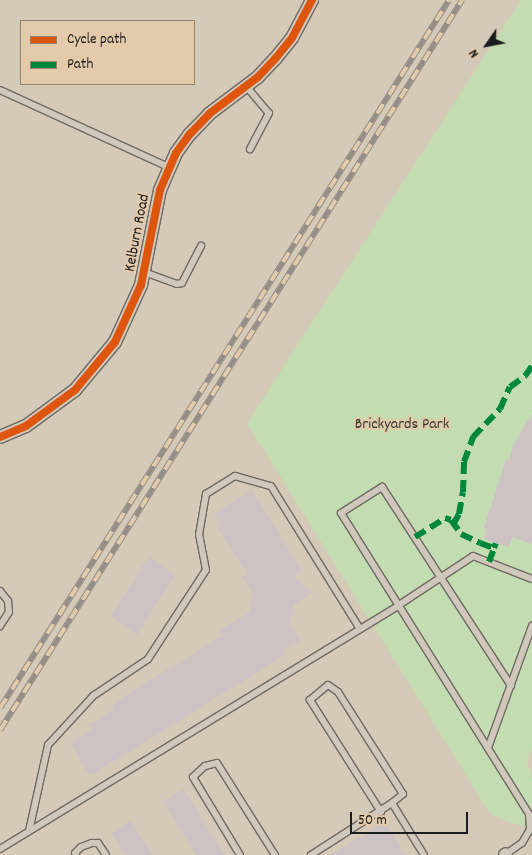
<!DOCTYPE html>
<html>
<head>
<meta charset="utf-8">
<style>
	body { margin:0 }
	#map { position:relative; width:532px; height:855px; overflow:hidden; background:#d5c9b8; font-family:Dekko,sans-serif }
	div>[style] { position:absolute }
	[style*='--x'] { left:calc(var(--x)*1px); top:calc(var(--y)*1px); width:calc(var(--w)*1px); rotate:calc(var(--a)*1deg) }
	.green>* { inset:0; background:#c4dcb1 }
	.building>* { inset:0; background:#cdc3c4 }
	.roads { filter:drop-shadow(1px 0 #6f6a62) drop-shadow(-1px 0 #6f6a62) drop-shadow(0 1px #6f6a62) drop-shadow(0 -1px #6f6a62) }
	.service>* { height:6px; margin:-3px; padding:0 3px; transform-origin:3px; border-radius:3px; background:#d1c8bc }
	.minor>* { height:12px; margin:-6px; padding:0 6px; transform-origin:6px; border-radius:6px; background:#d1c8bc }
	.rail>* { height:5.5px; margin-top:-2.75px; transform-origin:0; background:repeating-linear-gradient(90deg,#e2caab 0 11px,#948e86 0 22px); box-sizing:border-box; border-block:1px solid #948e86 }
	.quiet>* { height:6px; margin-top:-3px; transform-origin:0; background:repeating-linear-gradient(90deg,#00873e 0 12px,transparent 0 18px) }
	.cycleway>* { height:8px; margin:-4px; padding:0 4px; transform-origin:4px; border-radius:4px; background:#de560d }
	span { translate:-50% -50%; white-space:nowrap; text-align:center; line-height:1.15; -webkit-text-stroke:4px #e2caab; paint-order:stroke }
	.street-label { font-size:16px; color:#1c1c1c }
	.park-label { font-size:16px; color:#333b32 }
	.legend { position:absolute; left:20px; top:20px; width:175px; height:65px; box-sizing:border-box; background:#e2caab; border:1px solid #938472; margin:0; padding:6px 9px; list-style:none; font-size:15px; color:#1c1c1c }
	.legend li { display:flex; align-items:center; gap:10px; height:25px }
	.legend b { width:25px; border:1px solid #938472 }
	.north { position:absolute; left:462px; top:20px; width:50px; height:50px; -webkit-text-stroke:4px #e2caab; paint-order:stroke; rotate:237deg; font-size:14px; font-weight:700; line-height:20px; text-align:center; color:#1c1c1c }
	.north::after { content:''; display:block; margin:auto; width:18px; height:22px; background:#1c1c1c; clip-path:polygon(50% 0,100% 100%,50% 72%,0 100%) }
	.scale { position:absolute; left:350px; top:812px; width:118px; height:22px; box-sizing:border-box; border:2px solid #1c1c1c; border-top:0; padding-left:6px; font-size:15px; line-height:18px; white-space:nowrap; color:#1c1c1c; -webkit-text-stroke:4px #e2caab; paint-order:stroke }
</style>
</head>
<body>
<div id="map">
	<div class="green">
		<i style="clip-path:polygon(521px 0,532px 0,532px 747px,527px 761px,532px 779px,532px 830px,491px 815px,247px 423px)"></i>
	</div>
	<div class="building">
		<i style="clip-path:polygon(532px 414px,532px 544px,512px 537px,509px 547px,484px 539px,487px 530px,484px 528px,506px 459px,509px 460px,514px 443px)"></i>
		<i style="clip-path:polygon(252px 490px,302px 571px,294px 576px,312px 593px,294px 604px,290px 623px,301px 641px,283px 649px,286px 654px,90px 776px,70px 743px,93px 728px,90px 724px,115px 708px,112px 704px,222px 636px,218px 631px,249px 613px,253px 594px,242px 577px,247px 574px,217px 526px,221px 524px,214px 513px)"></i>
		<i style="clip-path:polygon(149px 556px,175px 575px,137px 635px,111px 616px)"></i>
		<i style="clip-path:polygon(183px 789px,225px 855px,196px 855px,163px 802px)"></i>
		<i style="clip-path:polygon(131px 821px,153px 855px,125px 855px,111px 833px)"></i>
		<i style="clip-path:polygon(385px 822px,405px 855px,331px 855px)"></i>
	</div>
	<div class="roads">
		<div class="service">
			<i style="--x:246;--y:86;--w:35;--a:50"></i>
			<i style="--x:269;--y:113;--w:41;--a:117.8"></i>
			<i style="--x:0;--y:90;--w:187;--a:24.6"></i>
			<i style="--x:144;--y:272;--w:35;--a:20"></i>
			<i style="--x:177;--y:284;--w:5;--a:-11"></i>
			<i style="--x:182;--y:283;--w:42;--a:-62.8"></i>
			<i style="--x:0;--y:591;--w:13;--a:51"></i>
			<i style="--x:8;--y:601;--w:11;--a:85"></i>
			<i style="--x:9;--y:612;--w:17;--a:123"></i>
			<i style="--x:488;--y:748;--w:130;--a:-70.2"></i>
			<i style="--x:381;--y:812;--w:133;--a:-122.4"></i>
			<i style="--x:310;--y:700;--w:23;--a:-40"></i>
			<i style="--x:328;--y:685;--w:12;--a:35"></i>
			<i style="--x:338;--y:692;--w:121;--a:57.5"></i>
			<i style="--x:403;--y:794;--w:14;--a:141"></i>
			<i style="--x:392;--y:803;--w:61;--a:58.4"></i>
			<i style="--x:29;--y:831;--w:88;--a:-77.5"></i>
			<i style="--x:48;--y:745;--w:67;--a:-47.4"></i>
			<i style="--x:93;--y:696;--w:66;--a:-33.9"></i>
			<i style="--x:148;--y:659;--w:106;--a:-56.9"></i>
			<i style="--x:206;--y:570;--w:36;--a:-101"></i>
			<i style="--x:199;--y:535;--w:42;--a:-80.3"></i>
			<i style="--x:206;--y:494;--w:34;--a:-32"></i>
			<i style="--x:235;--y:476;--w:37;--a:16"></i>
			<i style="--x:271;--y:486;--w:168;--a:58.1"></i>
			<i style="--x:0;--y:849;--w:468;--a:-31.4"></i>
			<i style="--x:399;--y:605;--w:89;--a:-33.5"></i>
			<i style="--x:473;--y:556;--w:63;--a:21.3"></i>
			<i style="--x:506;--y:854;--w:19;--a:-35"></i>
			<i style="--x:522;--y:843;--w:16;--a:-60"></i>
			<i style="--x:530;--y:829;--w:15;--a:-94"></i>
			<i style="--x:529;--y:814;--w:355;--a:-122"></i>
			<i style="--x:341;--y:513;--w:49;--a:-32.4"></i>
			<i style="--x:382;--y:487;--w:237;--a:57"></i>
			<i style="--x:76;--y:855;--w:2;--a:-117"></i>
			<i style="--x:75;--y:853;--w:8;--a:-45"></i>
			<i style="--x:81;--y:847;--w:12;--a:-20"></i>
			<i style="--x:92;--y:843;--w:6;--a:0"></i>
			<i style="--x:98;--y:843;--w:14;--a:56"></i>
			<i style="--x:240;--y:855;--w:91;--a:-121.1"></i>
			<i style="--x:193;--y:777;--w:16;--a:-43"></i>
			<i style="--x:205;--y:766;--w:12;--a:-14"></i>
			<i style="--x:217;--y:763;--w:109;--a:57.8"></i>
			<i style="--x:311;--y:855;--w:96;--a:-32.7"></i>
		</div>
		<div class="minor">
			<i style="--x:0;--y:437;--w:28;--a:-23"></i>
			<i style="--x:26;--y:426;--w:61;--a:-36.3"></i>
			<i style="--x:75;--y:390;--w:62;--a:-50.2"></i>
			<i style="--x:115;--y:342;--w:63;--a:-65.5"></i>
			<i style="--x:141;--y:285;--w:97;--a:-78.7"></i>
			<i style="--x:160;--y:190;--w:40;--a:-66.6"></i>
			<i style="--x:176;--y:153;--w:24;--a:-54"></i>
			<i style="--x:190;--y:134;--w:28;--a:-46"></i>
			<i style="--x:209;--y:114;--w:61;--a:-37.1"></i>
			<i style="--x:258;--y:77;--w:25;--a:-47"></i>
			<i style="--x:275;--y:59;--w:27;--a:-51"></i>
			<i style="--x:292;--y:38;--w:43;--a:-62.2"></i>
			<i style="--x:505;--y:855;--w:1;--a:-45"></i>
		</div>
	</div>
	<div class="rail">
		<i style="--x:0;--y:708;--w:838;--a:-57.62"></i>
		<i style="--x:0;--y:730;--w:864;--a:-57.67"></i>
	</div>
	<div class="quiet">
		<i style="--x:454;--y:523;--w:10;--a:-61"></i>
		<i style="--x:459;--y:514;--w:22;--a:-80"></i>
		<i style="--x:463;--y:492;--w:30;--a:-88"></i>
		<i style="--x:464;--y:462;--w:27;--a:-70"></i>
		<i style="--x:473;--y:437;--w:39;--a:-46"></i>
		<i style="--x:500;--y:409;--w:24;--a:-66"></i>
		<i style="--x:510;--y:387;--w:19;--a:-36"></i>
		<i style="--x:525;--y:376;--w:12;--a:-55"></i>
		<i style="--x:415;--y:537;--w:36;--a:-32"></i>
		<i style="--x:445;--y:518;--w:6;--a:18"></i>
		<i style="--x:451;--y:520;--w:17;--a:54"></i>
		<i style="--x:461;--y:534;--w:21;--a:25"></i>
		<i style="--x:480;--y:543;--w:15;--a:20"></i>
		<i style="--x:494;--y:548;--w:5;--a:-68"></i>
		<i style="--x:489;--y:562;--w:15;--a:-70"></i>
	</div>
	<div class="cycleway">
		<i style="--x:0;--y:437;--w:28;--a:-23"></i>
		<i style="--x:26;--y:426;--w:61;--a:-36.3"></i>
		<i style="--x:75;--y:390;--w:62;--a:-50.2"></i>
		<i style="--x:115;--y:342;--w:63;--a:-65.5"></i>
		<i style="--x:141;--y:285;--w:97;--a:-78.7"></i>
		<i style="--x:160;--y:190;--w:40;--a:-66.6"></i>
		<i style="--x:176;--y:153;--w:24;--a:-54"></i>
		<i style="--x:190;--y:134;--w:28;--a:-46"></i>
		<i style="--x:209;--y:114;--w:61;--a:-37.1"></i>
		<i style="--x:258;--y:77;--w:25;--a:-47"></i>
		<i style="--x:275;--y:59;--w:27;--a:-51"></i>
		<i style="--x:292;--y:38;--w:43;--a:-62.2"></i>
	</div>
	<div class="street-label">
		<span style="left:138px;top:233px;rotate:-79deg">Kelburn Road</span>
	</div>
	<div class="park-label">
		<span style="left:402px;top:425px">Brickyards Park</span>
	</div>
	<ul class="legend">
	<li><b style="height:6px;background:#de560d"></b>Cycle path</li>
	<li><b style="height:6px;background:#00873e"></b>Path</li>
	</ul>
	<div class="north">N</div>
	<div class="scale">50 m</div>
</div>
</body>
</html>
